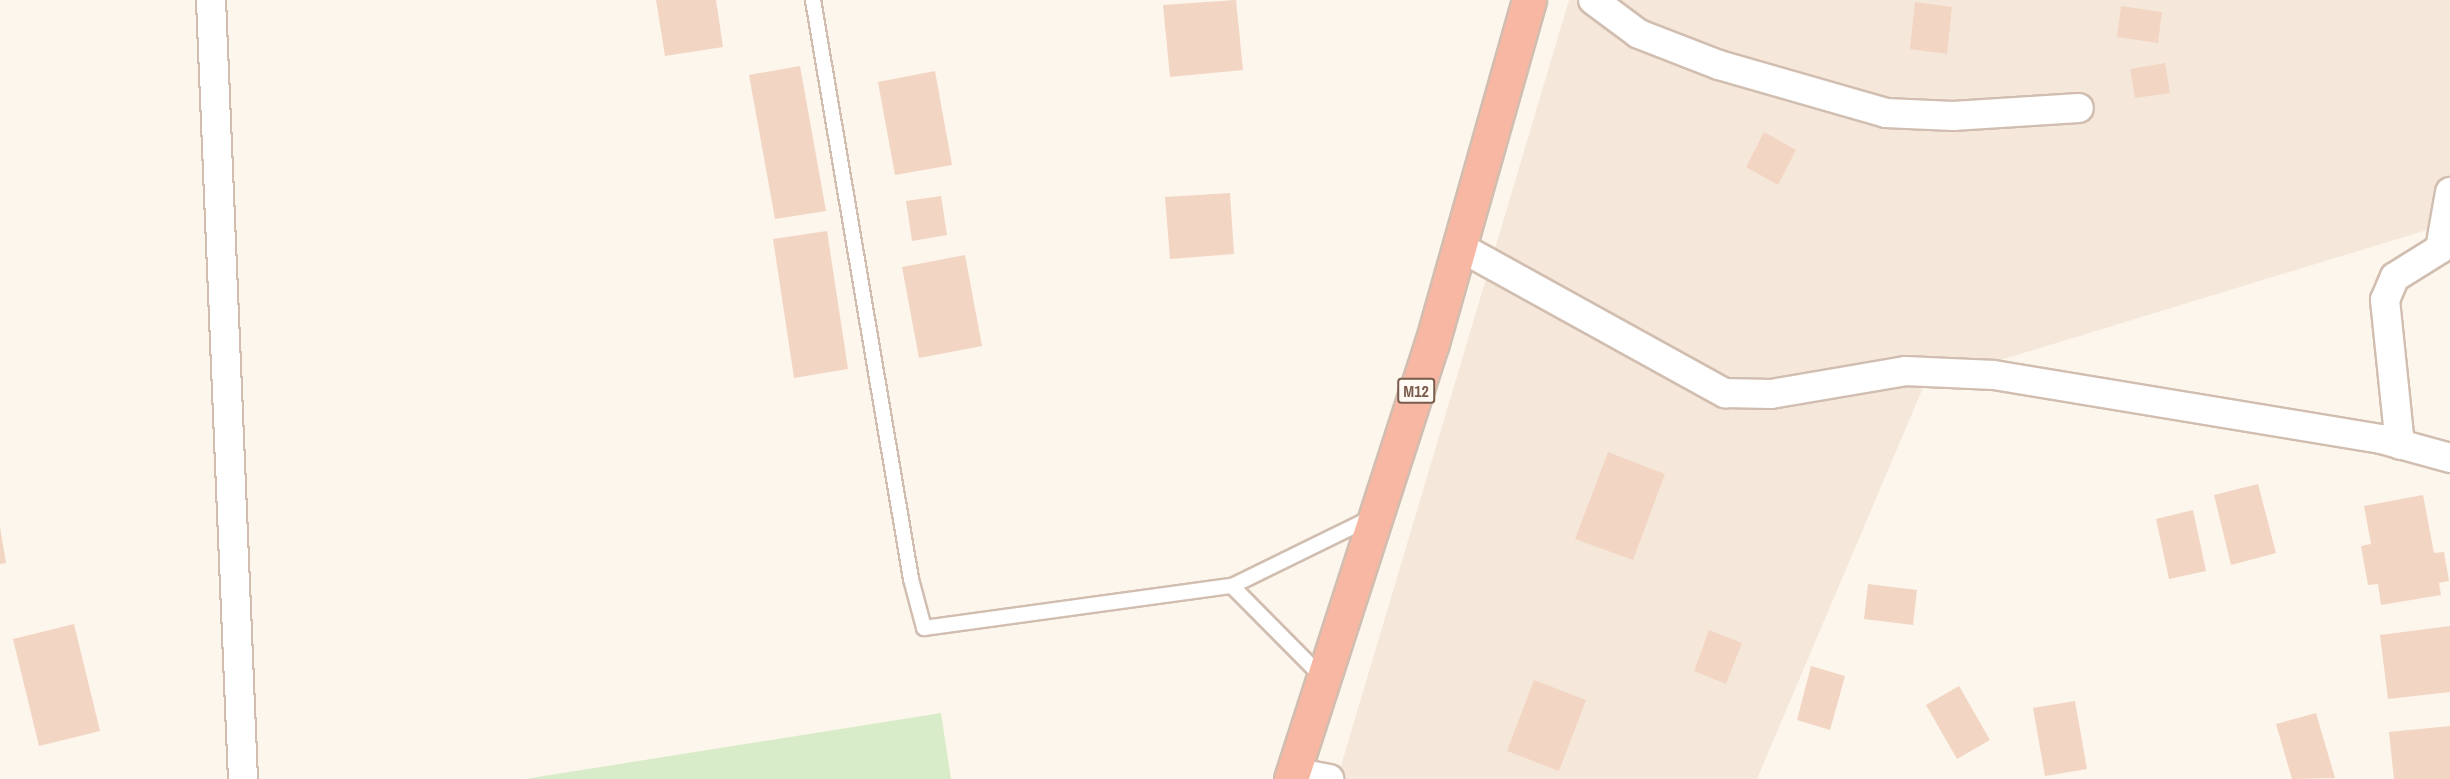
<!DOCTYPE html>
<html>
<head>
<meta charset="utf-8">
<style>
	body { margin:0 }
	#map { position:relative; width:2450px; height:779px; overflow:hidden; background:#fdf6ec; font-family:"Archivo Narrow",sans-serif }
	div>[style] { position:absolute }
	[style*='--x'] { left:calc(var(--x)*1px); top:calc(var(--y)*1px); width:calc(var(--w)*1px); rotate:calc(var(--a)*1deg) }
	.residential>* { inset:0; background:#f5e8da }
	.green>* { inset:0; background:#d8ecc9 }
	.building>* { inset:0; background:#f3d5c3 }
	.roads { filter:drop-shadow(2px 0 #d1beb0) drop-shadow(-2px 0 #d1beb0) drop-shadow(0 2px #d1beb0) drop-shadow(0 -2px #d1beb0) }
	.lane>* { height:14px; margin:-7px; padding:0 7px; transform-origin:7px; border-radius:7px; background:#fff }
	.street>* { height:28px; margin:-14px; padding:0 14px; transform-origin:14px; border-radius:14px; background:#fff }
	.highway>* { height:33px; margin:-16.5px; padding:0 16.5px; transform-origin:16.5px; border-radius:16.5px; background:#f7b7a3 }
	span { translate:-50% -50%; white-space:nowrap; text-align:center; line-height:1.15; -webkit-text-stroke:6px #fffaf3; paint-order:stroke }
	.shield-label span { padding:2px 4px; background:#fffaf3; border:2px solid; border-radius:4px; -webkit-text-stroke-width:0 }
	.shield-label { font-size:16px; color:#7a5c4d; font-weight:700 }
</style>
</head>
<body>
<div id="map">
	<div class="residential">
		<i style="clip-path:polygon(1569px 0,2450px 0,2450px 223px,1925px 383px,1757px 779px,1337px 779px)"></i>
	</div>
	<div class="green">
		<i style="clip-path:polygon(941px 713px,951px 779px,525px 779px)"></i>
	</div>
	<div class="building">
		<i style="clip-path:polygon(656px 0,716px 0,723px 47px,665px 56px)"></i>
		<i style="clip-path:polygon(1236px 0,1243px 70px,1170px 77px,1163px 5px)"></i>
		<i style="clip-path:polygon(1915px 2px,1952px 7px,1947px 54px,1910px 49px)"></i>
		<i style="clip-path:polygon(2121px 6px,2162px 12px,2158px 43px,2117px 37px)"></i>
		<i style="clip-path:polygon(2165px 63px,2170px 93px,2135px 98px,2130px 69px)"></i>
		<i style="clip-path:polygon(800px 66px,826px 211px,775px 219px,749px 75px)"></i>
		<i style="clip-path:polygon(935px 71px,952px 165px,895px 175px,878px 82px)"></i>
		<i style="clip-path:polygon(1764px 132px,1796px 150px,1778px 185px,1746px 167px)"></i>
		<i style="clip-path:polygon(1230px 193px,1234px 254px,1170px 259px,1165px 197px)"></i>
		<i style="clip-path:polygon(941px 196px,947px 235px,912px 241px,906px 201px)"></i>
		<i style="clip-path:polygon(827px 231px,848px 369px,794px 378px,773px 239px)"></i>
		<i style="clip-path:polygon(965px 255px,982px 346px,919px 358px,902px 267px)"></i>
		<i style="clip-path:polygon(1608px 452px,1665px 474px,1633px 560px,1575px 539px)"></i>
		<i style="clip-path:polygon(2258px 484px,2276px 553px,2231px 565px,2214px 495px)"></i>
		<i style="clip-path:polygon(2423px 495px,2434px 553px,2444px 552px,2449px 581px,2439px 583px,2441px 595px,2381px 605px,2378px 584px,2368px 585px,2361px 546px,2371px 544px,2364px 506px)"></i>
		<i style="clip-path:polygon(2193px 510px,2206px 571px,2169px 579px,2156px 519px)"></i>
		<i style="clip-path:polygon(0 527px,6px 563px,0 564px)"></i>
		<i style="clip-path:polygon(1868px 584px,1917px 590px,1913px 625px,1864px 619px)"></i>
		<i style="clip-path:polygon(74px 624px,100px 731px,39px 746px,13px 639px)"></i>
		<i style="clip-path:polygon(2450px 626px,2450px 692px,2388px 699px,2380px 635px)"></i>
		<i style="clip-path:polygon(1709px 630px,1742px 643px,1726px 684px,1694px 671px)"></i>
		<i style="clip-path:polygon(1811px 666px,1845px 676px,1830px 730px,1797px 720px)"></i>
		<i style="clip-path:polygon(1534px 680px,1586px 700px,1559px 771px,1507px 751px)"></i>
		<i style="clip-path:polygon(1959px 686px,1990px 740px,1957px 759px,1926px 705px)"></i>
		<i style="clip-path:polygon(2075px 701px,2087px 769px,2045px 776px,2033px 708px)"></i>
		<i style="clip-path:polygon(2316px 713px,2335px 778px,2292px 779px,2276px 724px)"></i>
		<i style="clip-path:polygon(2450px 726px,2450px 779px,2394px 779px,2389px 732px)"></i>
	</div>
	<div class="roads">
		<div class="lane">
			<i style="--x:813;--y:0;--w:587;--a:80.39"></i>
			<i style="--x:911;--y:579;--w:51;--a:75.1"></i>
			<i style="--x:924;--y:628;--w:311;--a:-7.8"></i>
			<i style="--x:1232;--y:586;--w:155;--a:-26.1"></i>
			<i style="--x:1232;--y:586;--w:129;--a:45.3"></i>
		</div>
		<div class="street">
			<i style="--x:211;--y:0;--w:780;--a:87.65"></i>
			<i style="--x:1593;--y:0;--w:57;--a:36.5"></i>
			<i style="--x:1639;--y:34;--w:86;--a:21.2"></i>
			<i style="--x:1719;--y:65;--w:174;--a:16"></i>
			<i style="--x:1886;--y:113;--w:67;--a:2.6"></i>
			<i style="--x:1953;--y:116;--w:126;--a:-3.6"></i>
			<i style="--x:1460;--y:247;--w:303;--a:28.9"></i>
			<i style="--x:1725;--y:393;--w:46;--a:1.2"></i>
			<i style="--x:1771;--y:394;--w:136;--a:-9.7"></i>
			<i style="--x:1905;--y:371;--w:89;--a:2.6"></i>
			<i style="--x:1994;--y:375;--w:392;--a:9.4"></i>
			<i style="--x:2381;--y:439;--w:72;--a:15.4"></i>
			<i style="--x:2400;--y:445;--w:146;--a:-95.9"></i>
			<i style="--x:2385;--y:300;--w:25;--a:-67"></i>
			<i style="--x:2395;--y:277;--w:53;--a:-31.9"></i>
			<i style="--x:2440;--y:249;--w:58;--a:-80"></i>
			<i style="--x:1293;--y:772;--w:37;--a:11"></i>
		</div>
		<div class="highway">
			<i style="--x:1291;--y:779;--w:458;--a:-72.1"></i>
			<i style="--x:1432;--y:343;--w:356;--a:-74.2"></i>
		</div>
	</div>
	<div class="shield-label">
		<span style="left:1416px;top:391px">M12</span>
	</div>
</div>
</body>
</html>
